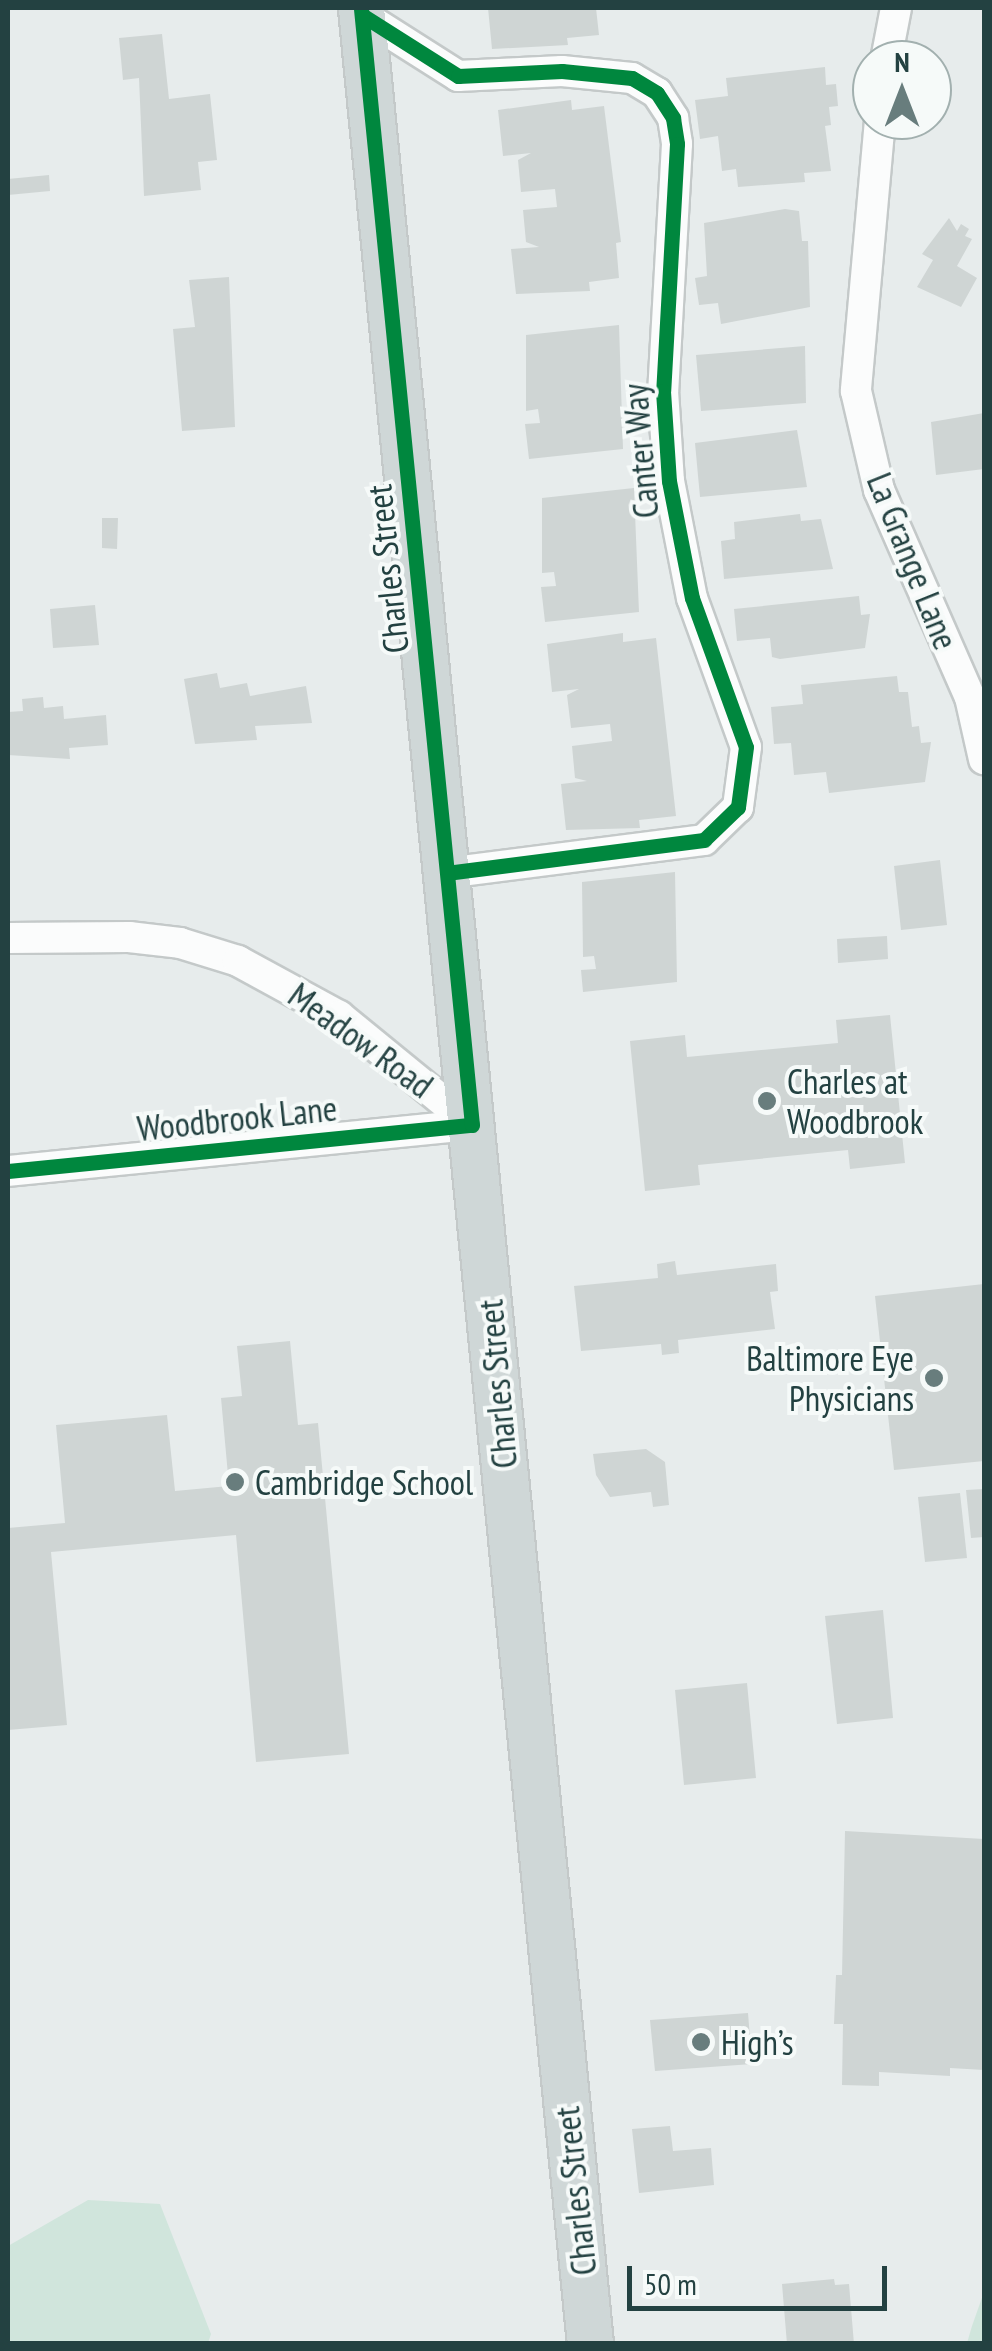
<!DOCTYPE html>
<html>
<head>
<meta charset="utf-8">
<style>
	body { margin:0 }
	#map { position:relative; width:992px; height:2351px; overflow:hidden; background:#e7ecec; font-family:"PT Sans Narrow",sans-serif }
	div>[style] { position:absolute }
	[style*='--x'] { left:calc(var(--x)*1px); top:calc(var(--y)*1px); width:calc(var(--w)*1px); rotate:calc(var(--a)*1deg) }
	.green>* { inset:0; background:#d0e5dc }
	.building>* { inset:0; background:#cfd5d4 }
	.roads { filter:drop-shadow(2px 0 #c4c9c9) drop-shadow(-2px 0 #c4c9c9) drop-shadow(0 2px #c4c9c9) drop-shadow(0 -2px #c4c9c9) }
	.minor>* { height:30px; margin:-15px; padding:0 15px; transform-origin:15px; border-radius:15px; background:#fbfcfc }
	.primary>* { height:45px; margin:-22.5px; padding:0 22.5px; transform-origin:22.5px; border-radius:22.5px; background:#cfd7d7 }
	.cycleway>* { height:15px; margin:-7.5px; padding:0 7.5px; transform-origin:7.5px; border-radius:7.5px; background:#00873e }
	.dots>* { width:28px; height:28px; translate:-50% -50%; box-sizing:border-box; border:5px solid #f6faf9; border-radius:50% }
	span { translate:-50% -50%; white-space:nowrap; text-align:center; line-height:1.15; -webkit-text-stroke:8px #f6faf9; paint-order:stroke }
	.street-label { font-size:35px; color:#234141 }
	.poi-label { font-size:35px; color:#234141 }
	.left { translate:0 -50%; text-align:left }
	.right { translate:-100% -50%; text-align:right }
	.frame { position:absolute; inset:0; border:10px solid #234141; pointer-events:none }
	.north { position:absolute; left:852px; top:40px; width:100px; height:100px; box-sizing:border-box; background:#f6faf9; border:2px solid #a2b0af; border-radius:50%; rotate:0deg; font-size:28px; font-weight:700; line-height:40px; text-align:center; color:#234141 }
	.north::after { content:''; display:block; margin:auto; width:35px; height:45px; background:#687d7d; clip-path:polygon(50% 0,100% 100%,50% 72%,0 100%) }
	.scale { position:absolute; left:627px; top:2266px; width:260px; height:45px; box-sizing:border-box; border:5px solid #234141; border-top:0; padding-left:12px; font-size:30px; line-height:35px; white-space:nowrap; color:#234141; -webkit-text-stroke:8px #f6faf9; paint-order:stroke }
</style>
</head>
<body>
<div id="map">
	<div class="green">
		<i style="clip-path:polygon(88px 2200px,160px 2204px,211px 2334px,208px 2343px,10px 2343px,8px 2246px)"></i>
		<i style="clip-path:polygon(984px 2292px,984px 2343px,967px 2343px,972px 2326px)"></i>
	</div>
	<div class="building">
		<i style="clip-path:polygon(488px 8px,596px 8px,599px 35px,567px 38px,568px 45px,492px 49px)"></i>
		<i style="clip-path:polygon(162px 34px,169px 99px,210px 94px,217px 160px,198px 162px,201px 190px,144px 196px,139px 78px,123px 80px,119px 38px)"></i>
		<i style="clip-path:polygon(825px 67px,826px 85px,836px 84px,838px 106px,829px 107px,831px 125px,825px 126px,831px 171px,804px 173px,805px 182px,738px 187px,736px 169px,722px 171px,718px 136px,700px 139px,695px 100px,728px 96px,726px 78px)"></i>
		<i style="clip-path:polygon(571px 100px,572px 110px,604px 106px,621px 242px,616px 243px,619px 278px,589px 282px,590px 291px,516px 294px,511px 249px,539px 247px,526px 242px,523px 210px,557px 207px,555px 189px,521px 192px,518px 160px,531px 153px,503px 156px,498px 110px)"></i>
		<i style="clip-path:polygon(49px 175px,50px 191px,8px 195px,8px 179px)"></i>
		<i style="clip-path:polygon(785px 209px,799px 211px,802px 241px,808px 241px,810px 307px,721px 324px,718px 303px,699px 305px,695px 278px,707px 276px,704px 223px)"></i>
		<i style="clip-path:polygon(949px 218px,957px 231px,961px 224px,969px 229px,965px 236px,972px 239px,957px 266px,977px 278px,961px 307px,917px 287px,933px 260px,922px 254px)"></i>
		<i style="clip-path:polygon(229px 277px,235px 427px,182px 431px,173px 329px,195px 327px,189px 280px)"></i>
		<i style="clip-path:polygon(619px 325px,623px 449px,529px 459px,525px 424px,540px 423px,538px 409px,526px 411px,526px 335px)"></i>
		<i style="clip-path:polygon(805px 346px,806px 403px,701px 411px,696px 355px)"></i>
		<i style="clip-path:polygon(984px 413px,984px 469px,936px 475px,931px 422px)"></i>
		<i style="clip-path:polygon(797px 430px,807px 487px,700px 497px,695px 443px)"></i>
		<i style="clip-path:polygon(634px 488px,639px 612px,545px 622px,541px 587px,556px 586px,554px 572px,542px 573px,542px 498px)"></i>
		<i style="clip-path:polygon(800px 514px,801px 521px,821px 519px,833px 569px,724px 579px,721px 541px,735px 539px,734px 522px)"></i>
		<i style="clip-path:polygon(102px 518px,118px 518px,117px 549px,102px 548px)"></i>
		<i style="clip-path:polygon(859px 596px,861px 615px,870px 614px,865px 648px,780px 659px,772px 657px,770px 638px,737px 641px,734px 609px)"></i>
		<i style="clip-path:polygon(95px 605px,99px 645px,53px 648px,50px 609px)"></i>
		<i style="clip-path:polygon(623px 633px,623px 642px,656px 638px,676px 816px,639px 820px,640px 828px,566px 830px,561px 784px,587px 781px,575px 778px,572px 746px,612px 741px,610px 724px,571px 728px,567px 695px,579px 689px,552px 692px,547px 644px)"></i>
		<i style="clip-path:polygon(217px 673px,220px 688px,247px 683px,250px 696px,306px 686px,312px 723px,255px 726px,257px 740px,195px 744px,184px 679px)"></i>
		<i style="clip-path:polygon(897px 676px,899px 692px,908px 692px,912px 727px,919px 726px,921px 743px,931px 742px,925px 782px,829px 793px,826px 772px,794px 775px,791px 743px,774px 744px,771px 707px,803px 704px,801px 685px)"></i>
		<i style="clip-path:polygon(43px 697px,44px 708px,63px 706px,64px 719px,106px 715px,108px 745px,69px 748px,70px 759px,8px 755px,8px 712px,23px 711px,22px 699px)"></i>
		<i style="clip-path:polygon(940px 860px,947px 925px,901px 930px,894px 866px)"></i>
		<i style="clip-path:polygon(675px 872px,677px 982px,583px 992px,581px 970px,596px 969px,594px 956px,583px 957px,582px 882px)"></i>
		<i style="clip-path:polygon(887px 936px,888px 959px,838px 963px,837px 939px)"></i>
		<i style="clip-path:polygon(890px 1015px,905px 1163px,850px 1169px,848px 1150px,698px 1165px,700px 1185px,645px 1191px,630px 1041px,685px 1035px,687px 1057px,838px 1043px,836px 1020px)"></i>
		<i style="clip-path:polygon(675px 1261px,677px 1275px,776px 1264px,778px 1291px,770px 1292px,775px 1329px,678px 1340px,679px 1353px,662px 1355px,661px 1344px,581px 1351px,574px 1286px,658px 1278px,657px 1264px)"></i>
		<i style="clip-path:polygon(984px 1284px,984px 1461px,894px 1470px,875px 1296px)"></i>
		<i style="clip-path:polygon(290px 1341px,298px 1425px,318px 1423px,349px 1754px,256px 1762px,236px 1535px,51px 1552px,67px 1725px,8px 1730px,8px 1528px,65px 1523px,56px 1425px,167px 1415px,175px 1491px,229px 1486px,221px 1398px,242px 1396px,237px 1346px)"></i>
		<i style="clip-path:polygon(646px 1449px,665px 1462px,669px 1505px,653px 1507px,651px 1492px,610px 1497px,596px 1475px,593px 1454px)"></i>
		<i style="clip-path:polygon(984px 1489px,984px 1537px,971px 1538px,966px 1490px)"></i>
		<i style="clip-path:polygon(960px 1493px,967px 1558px,925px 1562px,918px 1497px)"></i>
		<i style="clip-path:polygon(883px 1610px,893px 1718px,837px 1724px,825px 1616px)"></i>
		<i style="clip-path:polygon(747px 1683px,756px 1778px,684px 1785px,675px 1690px)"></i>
		<i style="clip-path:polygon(845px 1831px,984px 1839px,984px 2070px,950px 2068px,950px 2076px,879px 2072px,879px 2086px,842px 2085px,843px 2024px,834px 2024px,836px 1975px,842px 1975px)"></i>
		<i style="clip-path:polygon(748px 2013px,752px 2064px,655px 2071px,650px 2020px)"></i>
		<i style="clip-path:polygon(670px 2126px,673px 2151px,711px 2148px,714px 2185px,639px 2193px,632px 2129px)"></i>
		<i style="clip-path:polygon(834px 2279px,835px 2285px,849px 2284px,854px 2344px,787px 2344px,782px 2284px)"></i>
	</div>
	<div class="roads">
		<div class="minor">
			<i style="--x:362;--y:15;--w:114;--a:32.4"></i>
			<i style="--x:458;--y:76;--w:104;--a:-2.8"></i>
			<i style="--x:562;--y:71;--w:70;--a:5.7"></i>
			<i style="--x:632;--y:78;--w:29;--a:31"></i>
			<i style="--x:657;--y:93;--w:30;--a:57"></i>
			<i style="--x:673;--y:118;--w:26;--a:81"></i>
			<i style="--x:677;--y:144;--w:247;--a:93.2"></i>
			<i style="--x:663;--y:391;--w:90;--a:86.2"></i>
			<i style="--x:669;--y:481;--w:119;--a:78.9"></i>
			<i style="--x:692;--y:598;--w:158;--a:70.1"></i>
			<i style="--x:746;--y:747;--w:61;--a:97.6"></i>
			<i style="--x:738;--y:807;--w:47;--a:135.9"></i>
			<i style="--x:704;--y:840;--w:258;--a:172.7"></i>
			<i style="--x:886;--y:60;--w:53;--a:-79.1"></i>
			<i style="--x:880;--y:120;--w:272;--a:95.1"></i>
			<i style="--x:856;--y:391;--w:102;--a:76.9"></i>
			<i style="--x:879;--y:490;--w:226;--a:66.3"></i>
			<i style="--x:970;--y:697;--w:64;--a:77.3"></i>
			<i style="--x:8;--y:938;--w:121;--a:-0.5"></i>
			<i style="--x:129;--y:937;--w:51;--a:6.7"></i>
			<i style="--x:180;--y:943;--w:61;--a:17.2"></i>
			<i style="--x:238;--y:961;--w:115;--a:28.6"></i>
			<i style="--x:339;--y:1016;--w:172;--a:39.3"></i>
			<i style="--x:8;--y:1171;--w:466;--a:-5.7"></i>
		</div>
		<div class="primary">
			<i style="--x:361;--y:8;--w:2347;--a:84.4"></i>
		</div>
	</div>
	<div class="cycleway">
		<i style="--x:362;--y:15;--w:114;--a:32.4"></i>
		<i style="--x:458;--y:76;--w:104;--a:-2.8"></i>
		<i style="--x:562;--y:71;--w:70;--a:5.7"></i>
		<i style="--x:632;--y:78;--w:29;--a:31"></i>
		<i style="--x:657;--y:93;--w:30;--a:57"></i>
		<i style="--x:673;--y:118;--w:26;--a:81"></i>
		<i style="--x:677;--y:144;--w:247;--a:93.2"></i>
		<i style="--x:663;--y:391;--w:90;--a:86.2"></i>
		<i style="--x:669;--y:481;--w:119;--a:78.9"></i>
		<i style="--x:692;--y:598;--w:158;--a:70.1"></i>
		<i style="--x:746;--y:747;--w:61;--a:97.6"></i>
		<i style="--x:738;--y:807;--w:47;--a:135.9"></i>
		<i style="--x:704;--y:840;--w:258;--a:172.7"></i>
		<i style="--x:8;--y:1171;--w:466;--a:-5.7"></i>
		<i style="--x:472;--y:1125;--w:1123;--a:-95.68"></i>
	</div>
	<div class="dots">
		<i style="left:767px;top:1101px;background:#687d7d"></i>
		<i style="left:934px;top:1378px;background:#687d7d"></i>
		<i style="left:235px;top:1482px;background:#687d7d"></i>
		<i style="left:701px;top:2042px;background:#687d7d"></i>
	</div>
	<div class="street-label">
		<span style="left:640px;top:451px;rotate:-95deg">Canter Way</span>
		<span style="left:913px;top:561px;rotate:68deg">La Grange Lane</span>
		<span style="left:387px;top:569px;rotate:-96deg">Charles Street</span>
		<span style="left:361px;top:1040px;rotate:36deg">Meadow Road</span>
		<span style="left:237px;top:1118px;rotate:-6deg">Woodbrook Lane</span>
		<span style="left:497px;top:1384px;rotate:-95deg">Charles Street</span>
		<span style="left:575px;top:2191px;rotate:-96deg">Charles Street</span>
	</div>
	<div class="poi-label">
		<span class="left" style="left:787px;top:1101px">Charles at<br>Woodbrook</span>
		<span class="right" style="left:914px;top:1378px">Baltimore Eye<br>Physicians</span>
		<span class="left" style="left:255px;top:1482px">Cambridge School</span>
		<span class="left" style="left:721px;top:2042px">High’s</span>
	</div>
	<div class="frame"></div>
	<div class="north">N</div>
	<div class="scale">50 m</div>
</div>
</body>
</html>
